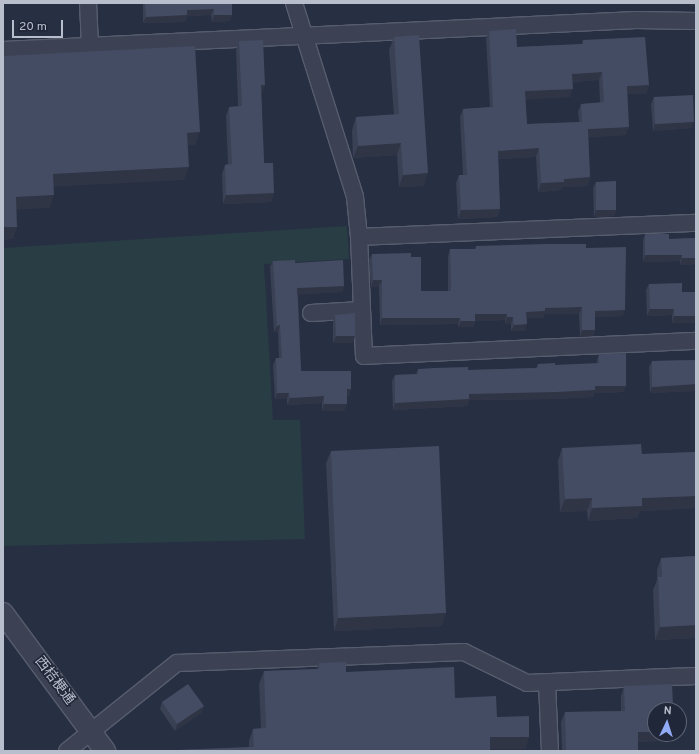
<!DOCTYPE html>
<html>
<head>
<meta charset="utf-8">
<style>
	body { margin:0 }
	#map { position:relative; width:699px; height:754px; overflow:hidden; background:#272f43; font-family:Overpass,"Noto Sans JP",sans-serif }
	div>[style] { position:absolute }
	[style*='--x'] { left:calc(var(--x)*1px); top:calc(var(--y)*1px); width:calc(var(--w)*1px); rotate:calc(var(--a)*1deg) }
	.green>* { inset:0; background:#293d44 }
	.roads { filter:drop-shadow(1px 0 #575d6d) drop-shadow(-1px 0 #575d6d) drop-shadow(0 1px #575d6d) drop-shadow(0 -1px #575d6d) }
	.minor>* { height:16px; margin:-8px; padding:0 8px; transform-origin:8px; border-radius:8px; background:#3c4253 }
	.tertiary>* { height:20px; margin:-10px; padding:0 10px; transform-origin:10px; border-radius:10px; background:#3c4253 }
	.wall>* { inset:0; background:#3a4155 }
	.shaded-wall>* { inset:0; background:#303545 }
	.building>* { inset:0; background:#444c63 }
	span { translate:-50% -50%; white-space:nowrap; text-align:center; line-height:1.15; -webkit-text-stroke:3px #202738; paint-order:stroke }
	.street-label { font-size:14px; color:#b9becd }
	.frame { position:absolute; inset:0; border:4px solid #b9becd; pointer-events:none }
	.north { position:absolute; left:647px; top:702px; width:40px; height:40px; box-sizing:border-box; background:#202738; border:1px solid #5d6374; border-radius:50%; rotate:4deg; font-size:11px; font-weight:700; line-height:16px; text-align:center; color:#b9becd }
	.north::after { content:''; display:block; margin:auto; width:14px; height:18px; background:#92abf8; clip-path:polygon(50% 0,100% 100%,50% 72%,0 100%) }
	.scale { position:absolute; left:12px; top:20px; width:51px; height:18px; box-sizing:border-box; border:2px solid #b9becd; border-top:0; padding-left:5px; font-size:12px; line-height:14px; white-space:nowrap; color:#b9becd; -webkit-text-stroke:3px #202738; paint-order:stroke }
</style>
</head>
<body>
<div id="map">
	<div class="green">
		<i style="clip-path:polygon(347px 226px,349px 259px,264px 264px,273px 420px,300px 420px,305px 539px,3px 546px,3px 248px)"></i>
	</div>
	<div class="roads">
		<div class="minor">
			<i style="--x:88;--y:3;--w:43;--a:87.3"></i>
			<i style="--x:294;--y:3;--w:203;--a:72.5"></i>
			<i style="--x:355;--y:197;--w:40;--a:84.3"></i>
			<i style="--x:359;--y:237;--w:119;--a:87.6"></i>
			<i style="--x:364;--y:356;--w:332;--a:-2.6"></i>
			<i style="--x:3;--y:50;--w:634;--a:-2.71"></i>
			<i style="--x:636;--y:20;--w:60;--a:1"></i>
			<i style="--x:359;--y:237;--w:337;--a:-2.4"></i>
			<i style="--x:311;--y:313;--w:50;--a:-3.4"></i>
			<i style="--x:547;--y:683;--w:68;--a:87.5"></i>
			<i style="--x:67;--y:751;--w:141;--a:-38.7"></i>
			<i style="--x:177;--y:663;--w:287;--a:-2.2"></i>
			<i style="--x:464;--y:652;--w:70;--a:26.2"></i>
			<i style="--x:527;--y:683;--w:169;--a:-2.4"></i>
		</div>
		<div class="tertiary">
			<i style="--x:3;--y:613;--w:172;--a:53.5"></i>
		</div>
	</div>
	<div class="wall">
		<i style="clip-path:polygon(143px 3px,232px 3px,232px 15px,229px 21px,212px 22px,211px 15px,187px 16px,185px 22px,143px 23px)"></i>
		<i style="clip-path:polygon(evenodd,489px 31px,517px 47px,582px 44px,583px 40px,649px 85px,646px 94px,627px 94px,626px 135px,588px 137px,590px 177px,587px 186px,562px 187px,561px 190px,538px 192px,536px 157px,498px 159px,500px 209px,497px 217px,458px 219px,456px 183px,459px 175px,463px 175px,460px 117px,463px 109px,490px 107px,486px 39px,489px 31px,599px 80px,600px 103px,581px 104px,578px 112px,579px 122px,527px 124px,525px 99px,570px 97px,572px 82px,599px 80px)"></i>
		<i style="clip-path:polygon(394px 37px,424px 186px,399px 187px,397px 155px,353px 158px,352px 130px,356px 117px,394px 115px,389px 50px)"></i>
		<i style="clip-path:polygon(239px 41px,262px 94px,261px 94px,264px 163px,274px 193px,271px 202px,223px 204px,222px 174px,225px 165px,228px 164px,226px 116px,229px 107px,238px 106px,236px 50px)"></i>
		<i style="clip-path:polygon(654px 97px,692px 128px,653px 131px,651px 104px)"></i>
		<i style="clip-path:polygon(596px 182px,616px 210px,614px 216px,594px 217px,593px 188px)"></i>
		<i style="clip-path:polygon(645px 234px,669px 239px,696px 238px,696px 264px,680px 265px,680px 261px,643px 262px,643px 240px)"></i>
		<i style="clip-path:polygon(476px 246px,586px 248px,623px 316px,595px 317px,595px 330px,593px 336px,580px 337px,579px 314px,544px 314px,543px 318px,527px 318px,525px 331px,511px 331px,511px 324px,505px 324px,505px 320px,475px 321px,473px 327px,458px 327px,458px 324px,380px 325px,379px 286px,371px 287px,369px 260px,372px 254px,411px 257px,421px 291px,448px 291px,448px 256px,450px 249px,475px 249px)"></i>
		<i style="clip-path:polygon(273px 261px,295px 263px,344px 286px,342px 292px,298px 294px,301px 371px,351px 389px,349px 396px,347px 396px,344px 411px,322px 411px,322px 403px,287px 405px,287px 399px,275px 399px,273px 365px,276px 358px,279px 358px,278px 332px,274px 332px,270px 267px)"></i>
		<i style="clip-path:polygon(649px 284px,682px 292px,696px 292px,696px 323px,672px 323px,672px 315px,647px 316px,646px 290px)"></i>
		<i style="clip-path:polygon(335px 315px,353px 343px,333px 343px,333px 321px)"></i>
		<i style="clip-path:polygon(599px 354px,624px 392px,594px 393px,593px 397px,553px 399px,469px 400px,467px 406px,393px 410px,392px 381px,395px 375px,416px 374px,418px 369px,468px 370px,536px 368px,538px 364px,555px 365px,597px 364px,597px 360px)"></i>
		<i style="clip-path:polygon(696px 360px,696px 391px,650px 393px,649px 367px,652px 361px)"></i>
		<i style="clip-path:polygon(562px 448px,642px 454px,696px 452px,696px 508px,640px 511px,637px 518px,588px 521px,587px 511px,560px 512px,558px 461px)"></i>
		<i style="clip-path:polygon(331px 451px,442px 626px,334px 631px,326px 463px)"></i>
		<i style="clip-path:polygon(696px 556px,696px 638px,655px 640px,653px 590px,657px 580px,657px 570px,661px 558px)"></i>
		<i style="clip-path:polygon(319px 663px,346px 672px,455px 698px,497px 717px,529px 737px,525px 749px,490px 749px,490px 751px,178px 751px,178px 750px,249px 747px,249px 741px,253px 729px,261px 728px,259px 684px,264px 671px,317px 669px)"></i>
		<i style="clip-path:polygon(624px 686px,673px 704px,671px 710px,655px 710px,661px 741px,638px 742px,638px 751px,562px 751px,561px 722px,565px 712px,621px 711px,621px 696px)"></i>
		<i style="clip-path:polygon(162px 702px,204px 706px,201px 713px,175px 731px,160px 709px)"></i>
	</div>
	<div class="shaded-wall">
		<i style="clip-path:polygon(691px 3px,696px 3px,696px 6px,690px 6px)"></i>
		<i style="clip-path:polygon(214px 9px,211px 15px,187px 16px,185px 22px,143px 23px,146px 17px,187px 10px)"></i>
		<i style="clip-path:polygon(214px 15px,232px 15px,229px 21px,212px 22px)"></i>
		<i style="clip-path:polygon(602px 72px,599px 80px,569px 82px,572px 74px)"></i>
		<i style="clip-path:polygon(261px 85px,265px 85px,262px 94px,257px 94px)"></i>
		<i style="clip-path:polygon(649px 85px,646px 94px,623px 94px,627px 86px)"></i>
		<i style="clip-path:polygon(573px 89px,570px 97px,522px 100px,525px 91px)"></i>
		<i style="clip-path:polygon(694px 122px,692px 128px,653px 131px,655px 124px)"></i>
		<i style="clip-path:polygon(629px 127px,626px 135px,585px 138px,588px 129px)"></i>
		<i style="clip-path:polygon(200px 132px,195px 145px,182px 146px,187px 133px)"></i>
		<i style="clip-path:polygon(401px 143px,397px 155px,353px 158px,358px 146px)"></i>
		<i style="clip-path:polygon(539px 148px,536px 157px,495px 159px,498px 151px)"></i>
		<i style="clip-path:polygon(189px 167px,184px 180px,49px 187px,53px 174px)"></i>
		<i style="clip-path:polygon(428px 173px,424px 186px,399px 187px,403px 175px)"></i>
		<i style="clip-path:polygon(590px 177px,587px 186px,562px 187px,561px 190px,538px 192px,541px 183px,564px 179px)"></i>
		<i style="clip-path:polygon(274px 193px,271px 202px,223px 204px,226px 195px)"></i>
		<i style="clip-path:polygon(54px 195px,50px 208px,11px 210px,16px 197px)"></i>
		<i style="clip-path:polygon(500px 209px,497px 217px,458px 219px,461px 210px)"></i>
		<i style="clip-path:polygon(596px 210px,616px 210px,614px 216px,594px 217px)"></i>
		<i style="clip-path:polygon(3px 227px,17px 227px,13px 239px,3px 240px)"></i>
		<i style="clip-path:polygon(645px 255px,682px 255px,680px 261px,643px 262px)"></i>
		<i style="clip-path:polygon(682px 258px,696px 258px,696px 264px,680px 265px)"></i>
		<i style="clip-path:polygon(373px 280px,382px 280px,379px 286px,371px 287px)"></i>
		<i style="clip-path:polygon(344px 286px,342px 292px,295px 295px,297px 288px)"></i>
		<i style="clip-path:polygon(582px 307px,579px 314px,544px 314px,543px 318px,524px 318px,526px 312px,545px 308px)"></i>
		<i style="clip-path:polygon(650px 309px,674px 309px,672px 315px,647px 316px)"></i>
		<i style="clip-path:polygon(625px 310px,623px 316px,592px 317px,595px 311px)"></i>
		<i style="clip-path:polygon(475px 314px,507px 314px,505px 320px,475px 321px,473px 327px,458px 327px,461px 321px)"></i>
		<i style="clip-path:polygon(674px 316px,696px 316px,696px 323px,672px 323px)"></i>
		<i style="clip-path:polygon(507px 317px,513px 317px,511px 324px,505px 324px)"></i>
		<i style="clip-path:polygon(382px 318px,460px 318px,458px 324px,380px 325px)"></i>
		<i style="clip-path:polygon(527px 324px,525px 331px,511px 331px,514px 325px)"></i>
		<i style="clip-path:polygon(280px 325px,278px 332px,274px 332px,277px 326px)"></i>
		<i style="clip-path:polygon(582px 330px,595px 330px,593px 336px,580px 337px)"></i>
		<i style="clip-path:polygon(336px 336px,355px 336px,353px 343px,333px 343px)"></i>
		<i style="clip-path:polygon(696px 384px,696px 391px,650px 393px,652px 387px)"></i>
		<i style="clip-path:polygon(595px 386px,626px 386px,624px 392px,594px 393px,593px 397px,553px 399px,469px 400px,467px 406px,393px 410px,395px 403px,469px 394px)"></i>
		<i style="clip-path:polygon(347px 389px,351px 389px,349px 396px,344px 396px)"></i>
		<i style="clip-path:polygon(277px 393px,289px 393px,287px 399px,275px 399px)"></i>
		<i style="clip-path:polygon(324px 396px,322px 403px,287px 405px,290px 398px)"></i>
		<i style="clip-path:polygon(324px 404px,347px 404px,344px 411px,322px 411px)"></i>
		<i style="clip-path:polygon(696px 496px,696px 508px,640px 511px,637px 518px,588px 521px,592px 508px,642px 498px)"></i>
		<i style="clip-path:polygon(592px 498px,587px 511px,560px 512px,565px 499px)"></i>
		<i style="clip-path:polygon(446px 613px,442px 626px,334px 631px,338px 618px)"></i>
		<i style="clip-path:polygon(696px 625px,696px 638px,655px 640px,660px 627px)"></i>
		<i style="clip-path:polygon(673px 704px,671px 710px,662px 710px,663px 705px)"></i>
		<i style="clip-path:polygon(204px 706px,201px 713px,175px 731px,177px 724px)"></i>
		<i style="clip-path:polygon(638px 732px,655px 732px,655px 734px,663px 734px,661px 741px,634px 742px)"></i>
		<i style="clip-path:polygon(490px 737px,529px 737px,525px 749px,486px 749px)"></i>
	</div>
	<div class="building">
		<i style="clip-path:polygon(145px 3px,232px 3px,232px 15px,214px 15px,214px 9px,187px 10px,187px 15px,146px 17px)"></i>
		<i style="clip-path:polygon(evenodd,516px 29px,517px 47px,583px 44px,583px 40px,645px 37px,649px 85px,627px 86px,629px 127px,588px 129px,590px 177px,564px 179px,564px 182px,541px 183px,539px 148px,498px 151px,500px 209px,461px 210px,459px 175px,467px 175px,463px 109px,493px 107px,489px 31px,516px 29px,602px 72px,604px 102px,581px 104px,582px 122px,527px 124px,525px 91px,573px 89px,572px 74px,602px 72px)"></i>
		<i style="clip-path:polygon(419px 35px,428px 173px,403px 175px,401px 143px,358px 146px,356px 117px,399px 114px,394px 37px)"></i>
		<i style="clip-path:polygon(263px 40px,265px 85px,261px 85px,264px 163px,273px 163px,274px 193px,226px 195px,225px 165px,232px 164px,229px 107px,242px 106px,239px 41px)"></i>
		<i style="clip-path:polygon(195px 46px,200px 132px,187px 133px,189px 167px,53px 174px,54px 195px,16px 197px,17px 227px,3px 227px,3px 56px)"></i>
		<i style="clip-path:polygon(693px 95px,694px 122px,655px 124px,654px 97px)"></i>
		<i style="clip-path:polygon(616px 181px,616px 210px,596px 210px,596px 182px)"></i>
		<i style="clip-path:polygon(645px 234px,669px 234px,669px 239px,696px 238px,696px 258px,682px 258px,682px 255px,645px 255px)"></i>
		<i style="clip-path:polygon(545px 244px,586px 244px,586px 248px,626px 247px,625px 310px,595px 311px,595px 330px,582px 330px,582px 307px,545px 308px,545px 311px,526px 312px,527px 324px,514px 325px,513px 317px,507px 317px,507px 314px,475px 314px,475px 321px,461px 321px,460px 318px,382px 318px,382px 280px,373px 280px,372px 254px,411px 253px,411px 257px,421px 257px,421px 291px,451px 291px,450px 249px,476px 249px,476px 246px)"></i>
		<i style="clip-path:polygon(295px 260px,295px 263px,343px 260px,344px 286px,297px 288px,301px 371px,351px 371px,351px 389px,347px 389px,347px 404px,324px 404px,324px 396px,290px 398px,289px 393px,277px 393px,276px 358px,282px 358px,280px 325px,277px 326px,273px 261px)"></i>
		<i style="clip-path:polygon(682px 283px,682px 292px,696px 292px,696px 316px,674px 316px,674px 309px,650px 309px,649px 284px)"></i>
		<i style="clip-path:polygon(355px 313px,355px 336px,336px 336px,335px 315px)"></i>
		<i style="clip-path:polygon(626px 353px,626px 386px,595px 386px,595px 390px,556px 392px,469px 394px,469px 399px,395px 403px,395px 375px,418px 374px,418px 369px,435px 368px,468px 367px,468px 370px,538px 368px,538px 364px,555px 363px,555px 365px,599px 363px,599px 354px)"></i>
		<i style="clip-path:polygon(696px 360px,696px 384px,652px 387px,652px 361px)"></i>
		<i style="clip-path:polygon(641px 444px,642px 454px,696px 452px,696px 496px,642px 498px,642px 506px,592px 508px,592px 498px,565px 499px,562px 448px)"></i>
		<i style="clip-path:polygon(439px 446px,446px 613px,338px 618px,331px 451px)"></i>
		<i style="clip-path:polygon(696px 556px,696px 625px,660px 627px,658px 577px,662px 577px,661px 558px)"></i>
		<i style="clip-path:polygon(346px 662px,346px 672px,454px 667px,455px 698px,496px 696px,497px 717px,529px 716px,529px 737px,490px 737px,490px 751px,178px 751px,178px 750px,254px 747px,253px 729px,266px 728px,264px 671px,319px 669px,319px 663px)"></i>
		<i style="clip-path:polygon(188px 684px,204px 706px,177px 724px,162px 702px)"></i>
		<i style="clip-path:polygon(672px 684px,673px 704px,663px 705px,664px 710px,655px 710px,655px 732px,638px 732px,638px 751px,566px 751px,565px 712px,625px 711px,624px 686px)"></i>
	</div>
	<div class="street-label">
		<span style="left:54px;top:681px;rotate:53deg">西桔梗通</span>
	</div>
	<div class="frame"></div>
	<div class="north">N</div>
	<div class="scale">20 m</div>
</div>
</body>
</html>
